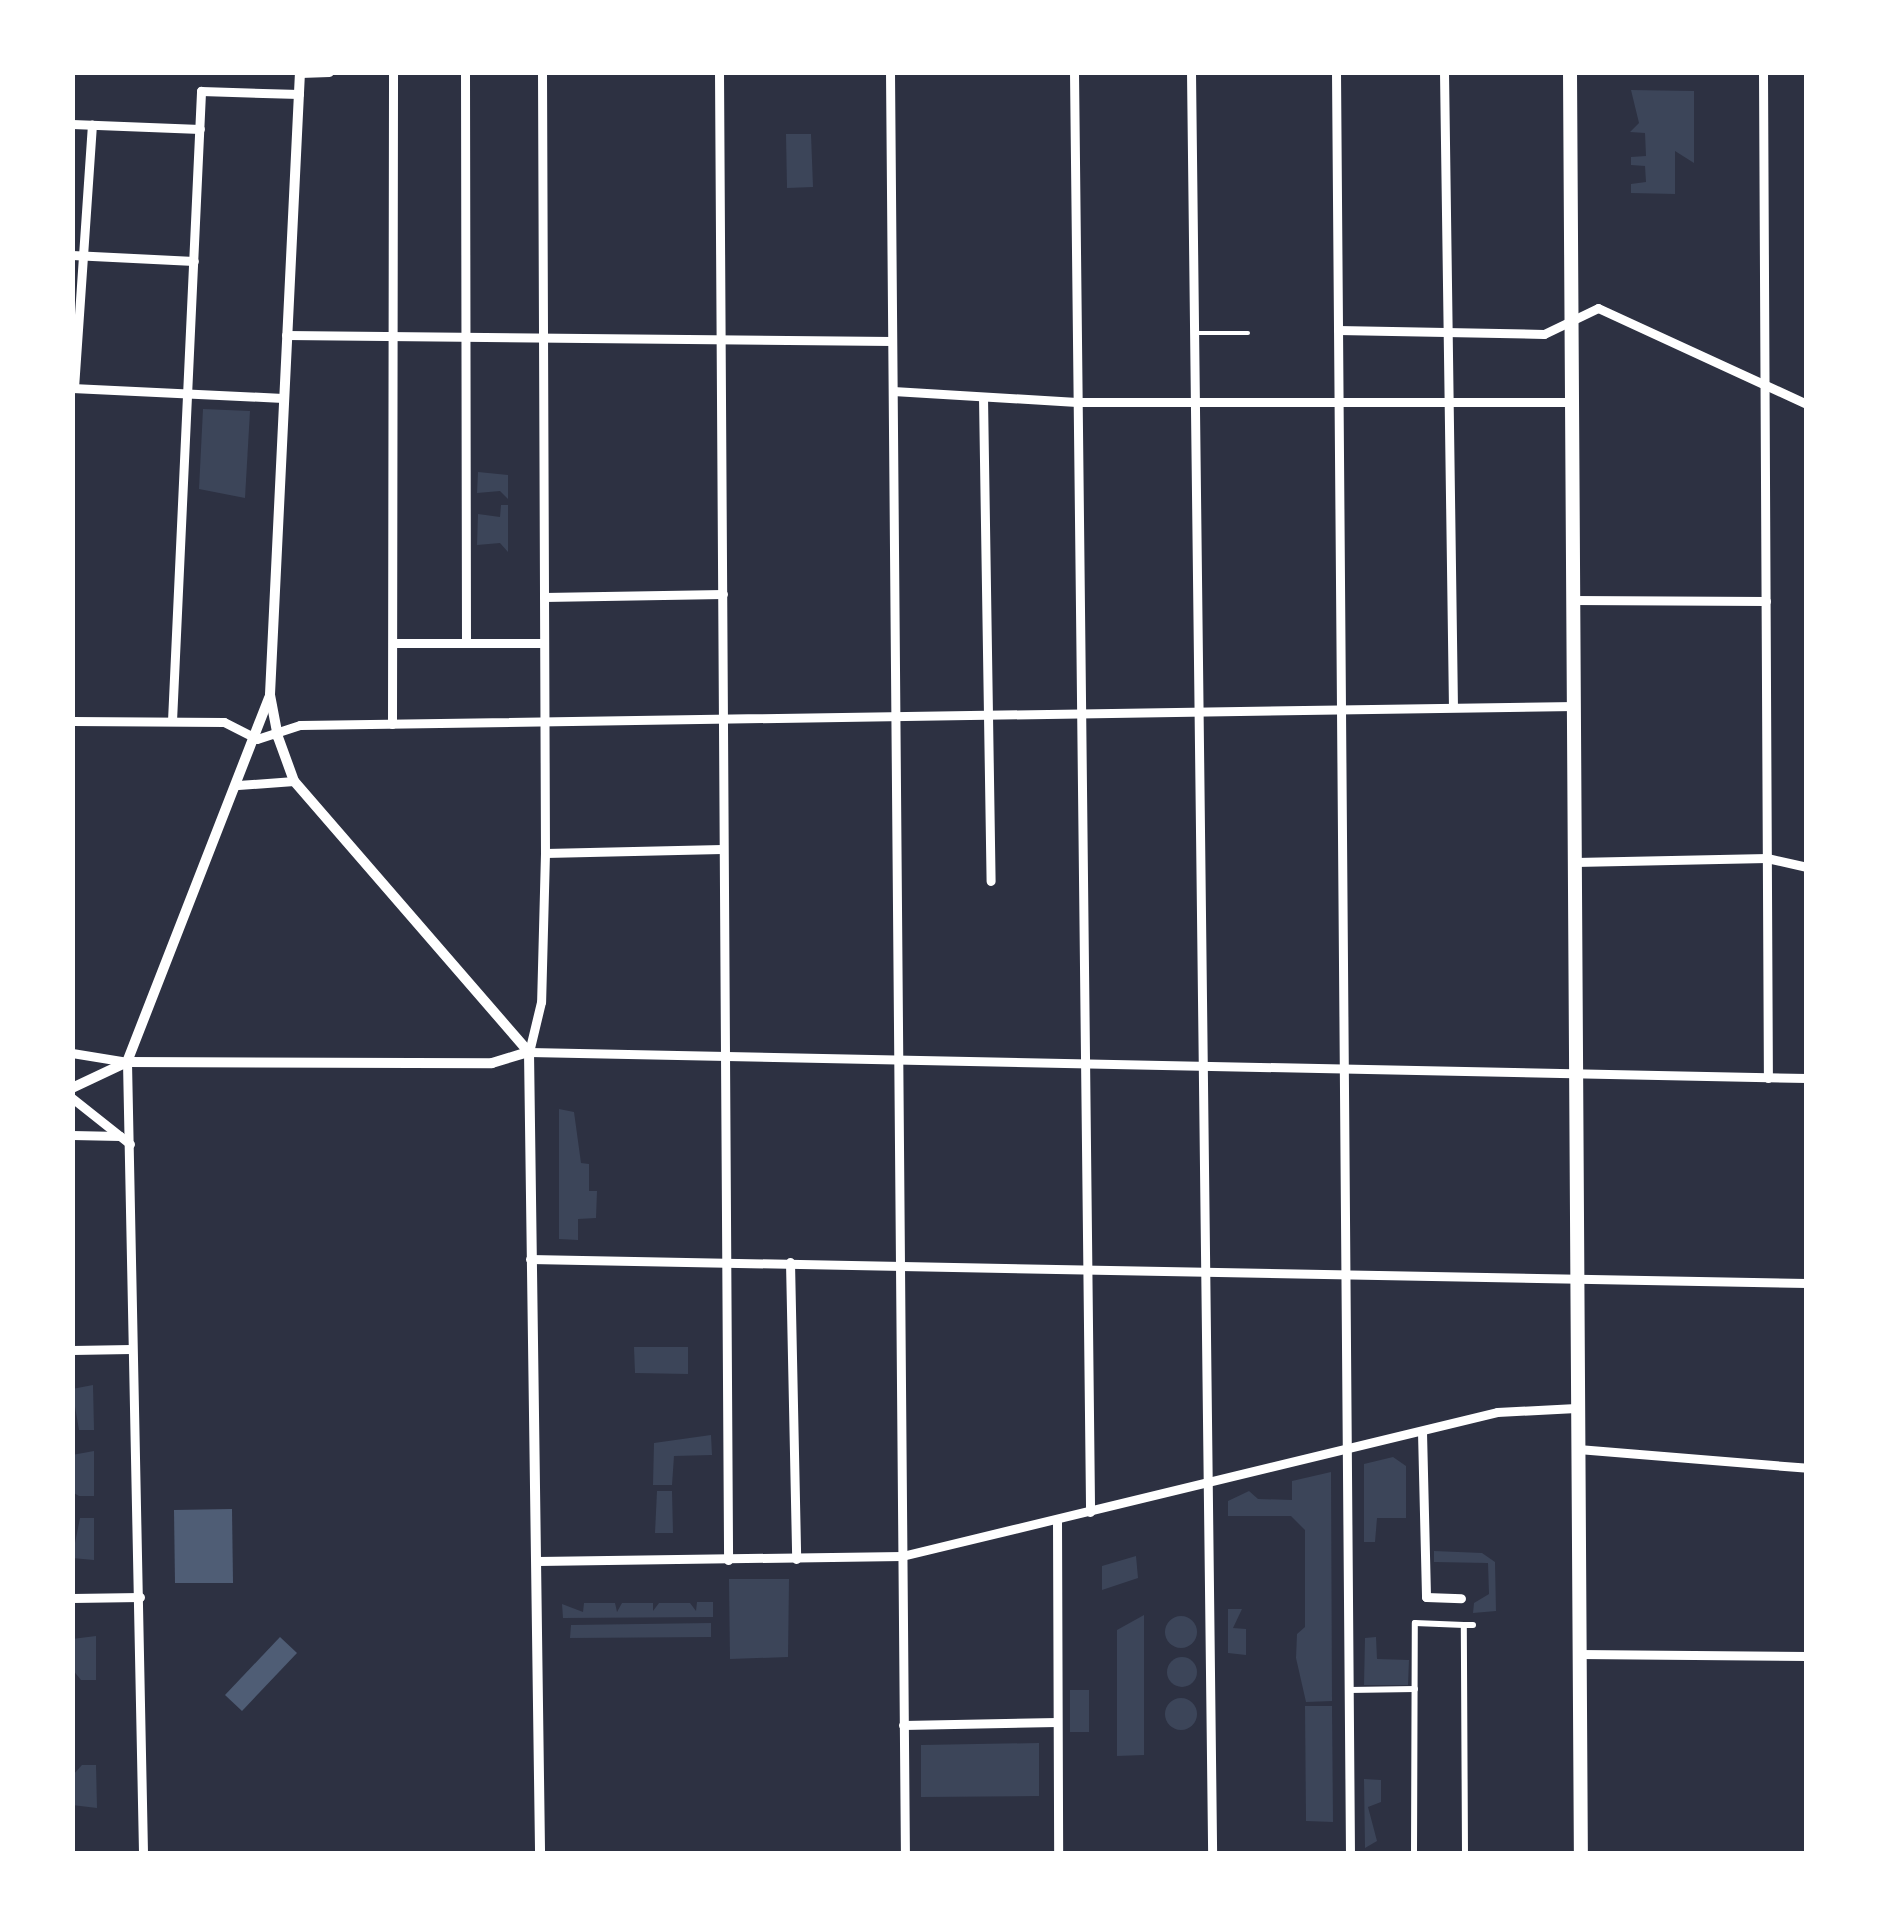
<!DOCTYPE html>
<html>
<head>
<meta charset="utf-8">
<style>
	body { margin:0 }
	#map { position:relative; width:1879px; height:1926px; overflow:hidden; background:#2d3142; font-family:"Source Serif 4",serif }
	div>[style] { position:absolute }
	[style*='--x'] { left:calc(var(--x)*1px); top:calc(var(--y)*1px); width:calc(var(--w)*1px); rotate:calc(var(--a)*1deg) }
	.green>* { inset:0; background:#3c4559 }
	.round { border-radius:50% }
	.water>* { inset:0; background:#4f5d75 }
	.service>* { height:4.5px; margin:-2.25px; padding:0 2.25px; transform-origin:2.25px; border-radius:2.25px; background:#fff }
	.pedestrian>* { height:6px; margin:-3px; padding:0 3px; transform-origin:3px; border-radius:3px; background:#fff }
	.minor>* { height:9px; margin:-4.5px; padding:0 4.5px; transform-origin:4.5px; border-radius:4.5px; background:#fff }
	.tertiary>* { height:10px; margin:-5px; padding:0 5px; transform-origin:5px; border-radius:5px; background:#fff }
	.primary>* { height:14px; margin:-7px; padding:0 7px; transform-origin:7px; border-radius:7px; background:#fff }
	span { translate:-50% -50%; white-space:nowrap; text-align:center; line-height:1.15; -webkit-text-stroke:9px #fff; paint-order:stroke }
	.frame { position:absolute; inset:0; border:75px solid #fff; pointer-events:none }
</style>
</head>
<body>
<div id="map">
	<div class="green">
		<i style="clip-path:polygon(1631px 90px,1694px 91px,1694px 163px,1675px 151px,1675px 194px,1631px 193px,1631px 184px,1646px 182px,1645px 166px,1631px 165px,1631px 157px,1646px 156px,1645px 133px,1630px 132px,1639px 123px)"></i>
		<i style="clip-path:polygon(786px 134px,811px 134px,813px 187px,787px 188px)"></i>
		<i style="clip-path:polygon(203px 409px,250px 411px,245px 498px,199px 489px)"></i>
		<i style="clip-path:polygon(478px 472px,508px 475px,508px 499px,500px 491px,477px 493px)"></i>
		<i style="clip-path:polygon(501px 505px,508px 505px,508px 552px,500px 543px,477px 545px,478px 514px,500px 517px)"></i>
		<i style="clip-path:polygon(559px 1109px,574px 1112px,581px 1163px,589px 1164px,589px 1191px,597px 1191px,596px 1218px,578px 1219px,578px 1240px,559px 1239px)"></i>
		<i style="clip-path:polygon(634px 1347px,688px 1347px,688px 1374px,635px 1373px)"></i>
		<i style="clip-path:polygon(93px 1385px,94px 1430px,79px 1430px,72px 1389px)"></i>
		<i style="clip-path:polygon(711px 1435px,712px 1455px,674px 1456px,672px 1485px,653px 1485px,654px 1443px)"></i>
		<i style="clip-path:polygon(94px 1451px,94px 1496px,79px 1496px,72px 1492px,72px 1455px)"></i>
		<i style="clip-path:polygon(1393px 1457px,1406px 1466px,1406px 1518px,1377px 1518px,1375px 1542px,1364px 1542px,1364px 1464px)"></i>
		<i style="clip-path:polygon(1331px 1472px,1332px 1701px,1306px 1702px,1296px 1658px,1297px 1634px,1305px 1627px,1305px 1530px,1291px 1516px,1228px 1516px,1228px 1501px,1249px 1491px,1258px 1499px,1292px 1500px,1292px 1481px)"></i>
		<i style="clip-path:polygon(657px 1491px,672px 1491px,673px 1533px,655px 1533px)"></i>
		<i style="clip-path:polygon(80px 1518px,94px 1518px,94px 1560px,72px 1558px)"></i>
		<i style="clip-path:polygon(1434px 1551px,1482px 1553px,1495px 1562px,1496px 1611px,1473px 1613px,1474px 1603px,1489px 1594px,1488px 1563px,1434px 1562px)"></i>
		<i style="clip-path:polygon(1136px 1556px,1138px 1578px,1102px 1590px,1102px 1566px)"></i>
		<i style="clip-path:polygon(729px 1579px,789px 1579px,788px 1657px,730px 1659px)"></i>
		<i style="clip-path:polygon(697px 1602px,713px 1602px,713px 1617px,563px 1618px,562px 1604px,583px 1612px,584px 1603px,615px 1603px,617px 1612px,622px 1603px,653px 1603px,653px 1611px,659px 1603px,690px 1603px,696px 1611px)"></i>
		<i style="clip-path:polygon(1228px 1609px,1242px 1609px,1233px 1628px,1246px 1629px,1246px 1655px,1228px 1653px)"></i>
		<i style="clip-path:polygon(1144px 1615px,1144px 1755px,1117px 1756px,1117px 1630px)"></i>
		<i class="round" style="left:1165px;top:1616px;width:32px;height:32px"></i>
		<i style="clip-path:polygon(711px 1623px,711px 1637px,570px 1638px,571px 1625px)"></i>
		<i style="clip-path:polygon(96px 1636px,96px 1680px,81px 1680px,72px 1669px,72px 1639px)"></i>
		<i style="clip-path:polygon(1376px 1637px,1377px 1659px,1409px 1660px,1408px 1685px,1364px 1685px,1365px 1638px)"></i>
		<i class="round" style="left:1167px;top:1657px;width:30px;height:30px"></i>
		<i style="clip-path:polygon(1070px 1690px,1089px 1690px,1089px 1732px,1070px 1732px)"></i>
		<i class="round" style="left:1165px;top:1698px;width:32px;height:32px"></i>
		<i style="clip-path:polygon(1305px 1706px,1332px 1706px,1333px 1822px,1306px 1821px)"></i>
		<i style="clip-path:polygon(1039px 1743px,1039px 1796px,921px 1797px,921px 1745px)"></i>
		<i style="clip-path:polygon(82px 1765px,96px 1765px,97px 1808px,72px 1805px,72px 1776px)"></i>
		<i style="clip-path:polygon(1364px 1779px,1381px 1780px,1381px 1802px,1368px 1807px,1377px 1841px,1365px 1848px)"></i>
	</div>
	<div class="water">
		<i style="clip-path:polygon(232px 1509px,233px 1583px,175px 1583px,174px 1510px)"></i>
		<i style="clip-path:polygon(280px 1637px,297px 1653px,242px 1711px,225px 1695px)"></i>
	</div>
	<div class="service">
		<i style="--x:1193;--y:333;--w:55;--a:0"></i>
	</div>
	<div class="pedestrian">
		<i style="--x:1349;--y:1690;--w:66;--a:-0.9"></i>
		<i style="--x:1414;--y:1854;--w:231;--a:-89.8"></i>
		<i style="--x:1415;--y:1623;--w:49;--a:2.3"></i>
		<i style="--x:1465;--y:1854;--w:229;--a:-90.3"></i>
		<i style="--x:1464;--y:1625;--w:9;--a:0"></i>
	</div>
	<div class="minor">
		<i style="--x:465;--y:72;--w:571;--a:89.9"></i>
		<i style="--x:542;--y:72;--w:781;--a:89.78"></i>
		<i style="--x:545;--y:853;--w:149;--a:91.5"></i>
		<i style="--x:541;--y:1002;--w:51;--a:103.5"></i>
		<i style="--x:529;--y:1052;--w:1278;--a:1.17"></i>
		<i style="--x:719;--y:72;--w:1488;--a:89.65"></i>
		<i style="--x:890;--y:72;--w:1782;--a:89.52"></i>
		<i style="--x:1074;--y:72;--w:1440;--a:89.36"></i>
		<i style="--x:1191;--y:72;--w:1782;--a:89.32"></i>
		<i style="--x:1336;--y:72;--w:1782;--a:89.55"></i>
		<i style="--x:1444;--y:72;--w:635;--a:89.19"></i>
		<i style="--x:1763;--y:72;--w:1006;--a:89.72"></i>
		<i style="--x:300;--y:73;--w:29;--a:-2"></i>
		<i style="--x:72;--y:124;--w:128;--a:2.2"></i>
		<i style="--x:72;--y:255;--w:122;--a:2.8"></i>
		<i style="--x:1338;--y:330;--w:206;--a:1.1"></i>
		<i style="--x:1544;--y:334;--w:60;--a:-25.7"></i>
		<i style="--x:1598;--y:308;--w:230;--a:24.7"></i>
		<i style="--x:286;--y:335;--w:606;--a:0.57"></i>
		<i style="--x:72;--y:388;--w:211;--a:2.7"></i>
		<i style="--x:74;--y:388;--w:264;--a:-86.1"></i>
		<i style="--x:893;--y:391;--w:184;--a:3.4"></i>
		<i style="--x:1077;--y:402;--w:494;--a:0"></i>
		<i style="--x:983;--y:397;--w:484;--a:89.1"></i>
		<i style="--x:544;--y:597;--w:179;--a:-1"></i>
		<i style="--x:1573;--y:600;--w:193;--a:0.3"></i>
		<i style="--x:393;--y:643;--w:151;--a:0"></i>
		<i style="--x:72;--y:721;--w:152;--a:0.4"></i>
		<i style="--x:224;--y:722;--w:37;--a:27"></i>
		<i style="--x:257;--y:739;--w:45;--a:-18"></i>
		<i style="--x:300;--y:725;--w:1275;--a:-0.85"></i>
		<i style="--x:172;--y:721;--w:631;--a:-87.36"></i>
		<i style="--x:201;--y:91;--w:98;--a:1.8"></i>
		<i style="--x:392;--y:724;--w:652;--a:-89.91"></i>
		<i style="--x:238;--y:785;--w:56;--a:-4.1"></i>
		<i style="--x:545;--y:853;--w:177;--a:-1.3"></i>
		<i style="--x:1575;--y:862;--w:192;--a:-1.2"></i>
		<i style="--x:1767;--y:858;--w:41;--a:12.7"></i>
		<i style="--x:72;--y:1053;--w:56;--a:9.3"></i>
		<i style="--x:127;--y:1062;--w:792;--a:88.84"></i>
		<i style="--x:72;--y:1098;--w:74;--a:38.4"></i>
		<i style="--x:72;--y:1135;--w:48;--a:1.2"></i>
		<i style="--x:530;--y:1259;--w:1277;--a:1.08"></i>
		<i style="--x:790;--y:1262;--w:297;--a:88.8"></i>
		<i style="--x:72;--y:1350;--w:59;--a:-1"></i>
		<i style="--x:1422;--y:1432;--w:165;--a:88.6"></i>
		<i style="--x:1426;--y:1597;--w:35;--a:2"></i>
		<i style="--x:1578;--y:1449;--w:230;--a:4.7"></i>
		<i style="--x:1057;--y:1521;--w:333;--a:89.8"></i>
		<i style="--x:538;--y:1561;--w:364;--a:-0.8"></i>
		<i style="--x:902;--y:1556;--w:612;--a:-13.6"></i>
		<i style="--x:1497;--y:1412;--w:79;--a:-2.9"></i>
		<i style="--x:72;--y:1598;--w:68;--a:-0.8"></i>
		<i style="--x:1578;--y:1654;--w:229;--a:0.5"></i>
		<i style="--x:903;--y:1725;--w:154;--a:-1.1"></i>
	</div>
	<div class="tertiary">
		<i style="--x:300;--y:72;--w:624;--a:92.76"></i>
		<i style="--x:270;--y:695;--w:43;--a:79.2"></i>
		<i style="--x:278;--y:737;--w:47;--a:70"></i>
		<i style="--x:294;--y:781;--w:359;--a:49.1"></i>
		<i style="--x:529;--y:1052;--w:802;--a:89.21"></i>
		<i style="--x:127;--y:1062;--w:391;--a:-68.7"></i>
		<i style="--x:72;--y:1088;--w:61;--a:-25.3"></i>
		<i style="--x:127;--y:1062;--w:365;--a:0.2"></i>
		<i style="--x:492;--y:1063;--w:39;--a:-17"></i>
	</div>
	<div class="primary">
		<i style="--x:1570;--y:72;--w:1782;--a:89.65"></i>
	</div>
	<div class="frame"></div>
</div>
</body>
</html>
